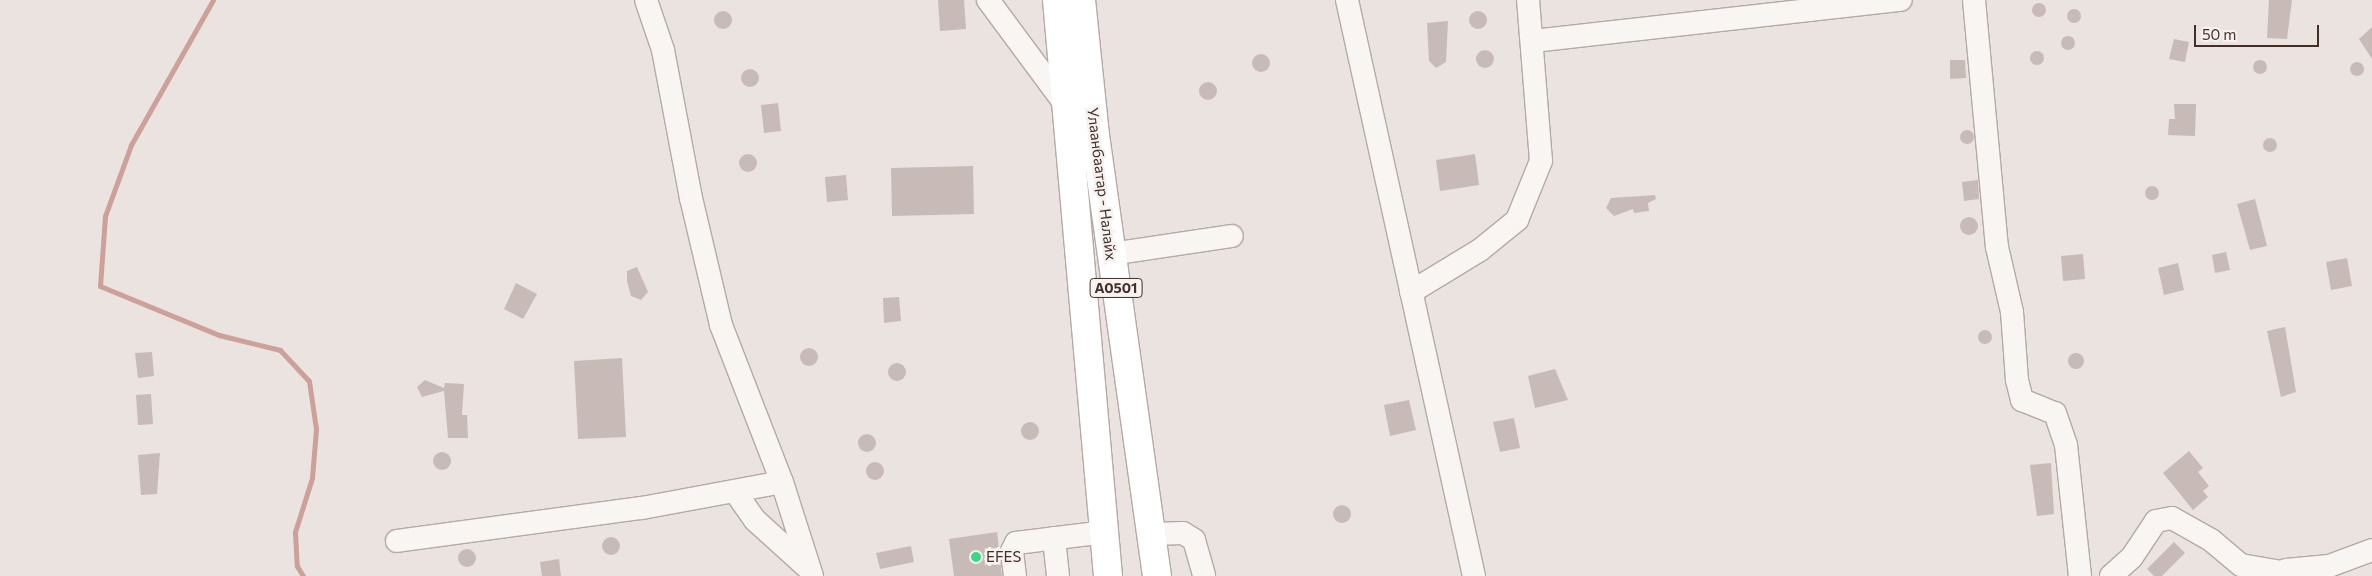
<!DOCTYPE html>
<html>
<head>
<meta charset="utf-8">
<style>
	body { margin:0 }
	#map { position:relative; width:2372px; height:576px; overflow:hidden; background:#eae3e0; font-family:Commissioner,sans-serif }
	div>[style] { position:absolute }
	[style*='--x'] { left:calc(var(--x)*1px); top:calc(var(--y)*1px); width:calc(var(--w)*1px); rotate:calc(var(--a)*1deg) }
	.stream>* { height:5px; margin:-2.5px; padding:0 2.5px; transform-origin:2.5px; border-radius:2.5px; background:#cda099 }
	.building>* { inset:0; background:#c8bbb7 }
	.round { border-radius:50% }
	.roads { filter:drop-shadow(1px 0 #b5a9a5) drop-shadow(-1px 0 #b5a9a5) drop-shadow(0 1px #b5a9a5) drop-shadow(0 -1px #b5a9a5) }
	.minor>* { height:22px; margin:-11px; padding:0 11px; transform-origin:11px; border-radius:11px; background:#f8f5f3 }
	.highway>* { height:28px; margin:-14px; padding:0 14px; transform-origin:14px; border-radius:14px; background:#fff }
	.dots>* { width:14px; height:14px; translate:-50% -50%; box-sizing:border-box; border:2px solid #f7f2f0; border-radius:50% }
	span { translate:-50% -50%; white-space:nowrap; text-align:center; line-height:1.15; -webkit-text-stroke:5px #f7f2f0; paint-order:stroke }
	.shield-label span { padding:1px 4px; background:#f7f2f0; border:1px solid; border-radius:4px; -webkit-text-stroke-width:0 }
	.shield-label { font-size:14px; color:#432f27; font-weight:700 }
	.street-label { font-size:15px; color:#432f27 }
	.poi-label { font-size:15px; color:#432f27 }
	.left { translate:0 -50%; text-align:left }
	.scale { position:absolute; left:2194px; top:25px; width:125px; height:22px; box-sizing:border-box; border:2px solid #432f27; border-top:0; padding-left:6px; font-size:15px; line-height:18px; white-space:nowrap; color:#432f27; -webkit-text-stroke:4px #f7f2f0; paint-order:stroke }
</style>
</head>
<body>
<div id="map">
	<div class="stream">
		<i style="--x:213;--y:0;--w:167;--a:119.5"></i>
		<i style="--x:131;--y:145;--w:76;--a:110.1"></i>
		<i style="--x:105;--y:216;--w:70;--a:94.1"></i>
		<i style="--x:100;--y:286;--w:129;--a:22.4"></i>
		<i style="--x:219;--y:335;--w:63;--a:13.8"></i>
		<i style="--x:280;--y:350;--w:42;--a:46.9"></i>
		<i style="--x:309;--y:381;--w:49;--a:81.7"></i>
		<i style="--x:316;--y:429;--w:49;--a:94.7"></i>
		<i style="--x:312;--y:478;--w:57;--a:107.5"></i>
		<i style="--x:295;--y:532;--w:34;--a:87"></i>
		<i style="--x:297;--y:566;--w:12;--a:59"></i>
	</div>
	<div class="building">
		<i style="clip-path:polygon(938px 0,964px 0,966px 29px,940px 31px)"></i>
		<i style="clip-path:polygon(2269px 0,2292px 0,2287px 39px,2267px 38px)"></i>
		<i class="round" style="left:2032px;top:3px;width:14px;height:14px"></i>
		<i class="round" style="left:2067px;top:9px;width:14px;height:14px"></i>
		<i class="round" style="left:1469px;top:11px;width:18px;height:18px"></i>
		<i class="round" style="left:714px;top:11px;width:18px;height:18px"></i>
		<i style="clip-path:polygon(1448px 21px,1446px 62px,1436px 68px,1429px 61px,1427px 23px)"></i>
		<i style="clip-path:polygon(2372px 27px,2372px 59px,2359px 39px)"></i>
		<i class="round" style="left:2061px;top:36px;width:14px;height:14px"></i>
		<i style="clip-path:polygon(2174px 39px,2189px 42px,2185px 62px,2169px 59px)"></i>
		<i class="round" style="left:1476px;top:50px;width:18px;height:18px"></i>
		<i class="round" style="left:2030px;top:51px;width:14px;height:14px"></i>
		<i class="round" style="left:1252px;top:54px;width:18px;height:18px"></i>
		<i class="round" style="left:2253px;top:60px;width:14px;height:14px"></i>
		<i style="clip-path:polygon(1950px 60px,1965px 60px,1966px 78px,1950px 79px)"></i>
		<i class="round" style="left:2350px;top:62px;width:14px;height:14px"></i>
		<i class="round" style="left:741px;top:69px;width:18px;height:18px"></i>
		<i class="round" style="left:1199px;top:82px;width:18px;height:18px"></i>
		<i style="clip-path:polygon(778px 103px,781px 131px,764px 133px,761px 105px)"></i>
		<i style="clip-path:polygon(2174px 104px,2196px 104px,2195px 136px,2168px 135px,2169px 119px,2175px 119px)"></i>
		<i class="round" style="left:1960px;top:130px;width:14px;height:14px"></i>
		<i class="round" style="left:2263px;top:138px;width:14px;height:14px"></i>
		<i style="clip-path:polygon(1475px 154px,1479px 185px,1440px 191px,1436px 160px)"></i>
		<i class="round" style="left:739px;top:154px;width:18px;height:18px"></i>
		<i style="clip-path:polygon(973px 166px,974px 214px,892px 216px,891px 168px)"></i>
		<i style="clip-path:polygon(846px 175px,848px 200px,827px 202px,825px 177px)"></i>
		<i style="clip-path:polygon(1978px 180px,1979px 199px,1964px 201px,1962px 182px)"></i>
		<i class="round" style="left:2145px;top:186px;width:14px;height:14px"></i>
		<i style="clip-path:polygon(1655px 195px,1656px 199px,1648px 203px,1649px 211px,1634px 213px,1633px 209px,1614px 216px,1606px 208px,1611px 198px)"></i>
		<i style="clip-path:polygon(2255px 199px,2267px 246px,2250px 250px,2237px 204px)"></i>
		<i class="round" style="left:1960px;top:217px;width:18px;height:18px"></i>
		<i style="clip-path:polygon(2226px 252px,2230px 270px,2215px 273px,2212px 255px)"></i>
		<i style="clip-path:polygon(2083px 254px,2085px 279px,2063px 281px,2061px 256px)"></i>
		<i style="clip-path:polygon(2347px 258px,2352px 286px,2331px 290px,2326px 262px)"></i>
		<i style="clip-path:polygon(2178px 263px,2184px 290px,2164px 295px,2158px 268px)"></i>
		<i style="clip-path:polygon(637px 267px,648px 292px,641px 300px,631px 296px,627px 281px,627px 271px)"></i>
		<i style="clip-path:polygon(516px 283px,537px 294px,523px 319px,504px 309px)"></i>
		<i style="clip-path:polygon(899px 297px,901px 321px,884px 323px,883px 298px)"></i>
		<i style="clip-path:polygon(2285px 327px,2296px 392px,2281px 397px,2267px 331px)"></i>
		<i class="round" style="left:1978px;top:330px;width:14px;height:14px"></i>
		<i class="round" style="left:800px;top:348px;width:18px;height:18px"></i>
		<i style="clip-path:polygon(152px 352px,154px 376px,138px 378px,135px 353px)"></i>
		<i class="round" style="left:2068px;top:353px;width:16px;height:16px"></i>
		<i style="clip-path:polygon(622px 358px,626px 437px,578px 439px,574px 361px)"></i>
		<i class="round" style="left:888px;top:363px;width:18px;height:18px"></i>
		<i style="clip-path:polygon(1555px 369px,1568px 400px,1535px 408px,1528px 376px)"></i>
		<i style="clip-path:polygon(425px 380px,444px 388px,445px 383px,464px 384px,462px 415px,467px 415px,468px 438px,448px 438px,444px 391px,422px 397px,417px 387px)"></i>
		<i style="clip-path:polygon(151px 394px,153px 424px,138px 425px,136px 395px)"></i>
		<i style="clip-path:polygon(1409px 400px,1416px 430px,1390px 436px,1384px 405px)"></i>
		<i style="clip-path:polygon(1514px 418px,1520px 448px,1500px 452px,1493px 422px)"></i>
		<i class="round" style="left:1021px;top:422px;width:18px;height:18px"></i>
		<i class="round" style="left:858px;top:434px;width:18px;height:18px"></i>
		<i style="clip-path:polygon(2189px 451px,2203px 468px,2198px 472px,2209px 486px,2203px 491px,2208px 497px,2193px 510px,2163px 473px)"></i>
		<i class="round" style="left:433px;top:452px;width:18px;height:18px"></i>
		<i style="clip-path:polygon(160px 453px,157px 494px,141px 495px,138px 455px)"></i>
		<i class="round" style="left:866px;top:462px;width:18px;height:18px"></i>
		<i style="clip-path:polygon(2051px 463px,2054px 514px,2037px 516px,2030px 465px)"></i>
		<i class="round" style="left:1333px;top:505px;width:18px;height:18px"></i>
		<i style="clip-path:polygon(997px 532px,1002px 576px,954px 576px,949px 539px)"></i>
		<i class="round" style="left:602px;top:537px;width:18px;height:18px"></i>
		<i style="clip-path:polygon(2174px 542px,2185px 553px,2162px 576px,2154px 576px,2147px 569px)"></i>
		<i style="clip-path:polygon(911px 546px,914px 562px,880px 569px,876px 553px)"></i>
		<i class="round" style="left:458px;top:549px;width:18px;height:18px"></i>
		<i style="clip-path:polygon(559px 559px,561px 576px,542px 576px,540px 562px)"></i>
	</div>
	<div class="roads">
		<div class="minor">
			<i style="--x:646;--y:0;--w:53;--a:71.2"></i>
			<i style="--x:663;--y:50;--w:151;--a:79.3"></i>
			<i style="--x:691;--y:198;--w:130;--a:76.7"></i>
			<i style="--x:721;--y:325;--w:168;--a:68.8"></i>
			<i style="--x:782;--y:482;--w:99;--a:72.3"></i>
			<i style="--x:988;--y:0;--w:134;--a:53.5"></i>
			<i style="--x:1347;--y:0;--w:590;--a:77.57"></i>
			<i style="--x:1974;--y:0;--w:248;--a:84.7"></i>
			<i style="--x:1997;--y:247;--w:67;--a:77"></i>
			<i style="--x:2012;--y:312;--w:68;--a:85.8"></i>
			<i style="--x:2017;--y:380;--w:21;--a:76"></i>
			<i style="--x:2022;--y:400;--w:35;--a:22"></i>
			<i style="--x:2055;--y:413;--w:34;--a:71"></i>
			<i style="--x:2066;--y:445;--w:132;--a:83.9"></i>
			<i style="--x:1533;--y:41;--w:370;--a:-6.4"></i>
			<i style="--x:1111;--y:254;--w:122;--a:-8.5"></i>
			<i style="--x:1411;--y:292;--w:81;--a:-31.3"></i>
			<i style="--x:1480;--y:250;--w:48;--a:-39"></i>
			<i style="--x:1517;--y:220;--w:64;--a:-67.9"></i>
			<i style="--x:1541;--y:161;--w:162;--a:-94.6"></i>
			<i style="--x:736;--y:493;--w:33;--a:55"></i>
			<i style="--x:755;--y:520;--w:73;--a:42.2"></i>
			<i style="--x:1151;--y:534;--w:32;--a:-2"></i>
			<i style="--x:1183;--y:533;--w:13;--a:32"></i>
			<i style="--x:1194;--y:540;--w:37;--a:74"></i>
			<i style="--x:1054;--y:538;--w:38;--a:84"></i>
			<i style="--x:397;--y:541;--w:247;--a:-7.7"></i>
			<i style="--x:642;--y:508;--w:142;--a:-10.5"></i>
			<i style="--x:2286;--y:570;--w:43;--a:-5.3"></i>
			<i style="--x:2329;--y:566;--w:46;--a:-20.4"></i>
			<i style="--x:1015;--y:576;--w:25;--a:-97"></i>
			<i style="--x:1012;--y:551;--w:9;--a:-63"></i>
			<i style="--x:1016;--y:543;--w:90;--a:-7"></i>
			<i style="--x:2111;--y:576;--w:28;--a:-42"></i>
			<i style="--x:2132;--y:557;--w:43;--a:-56.3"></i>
			<i style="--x:2156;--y:521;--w:16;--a:-11"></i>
			<i style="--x:2172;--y:518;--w:45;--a:29.4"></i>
			<i style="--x:2211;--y:540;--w:39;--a:40"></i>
			<i style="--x:2241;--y:565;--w:65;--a:9.8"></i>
		</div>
		<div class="highway">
			<i style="--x:1057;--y:0;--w:578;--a:84.94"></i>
			<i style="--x:1081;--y:0;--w:136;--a:84.1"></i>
			<i style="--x:1095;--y:135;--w:445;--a:82"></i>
		</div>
	</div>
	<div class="dots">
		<i style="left:976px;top:557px;background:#3dd886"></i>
	</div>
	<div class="shield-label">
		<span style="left:1116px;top:288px">A0501</span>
	</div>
	<div class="street-label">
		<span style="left:1102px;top:184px;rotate:83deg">Улаанбаатар - Налайх</span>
	</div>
	<div class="poi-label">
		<span class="left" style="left:986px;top:557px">EFES</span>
	</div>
	<div class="scale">50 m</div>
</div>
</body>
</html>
